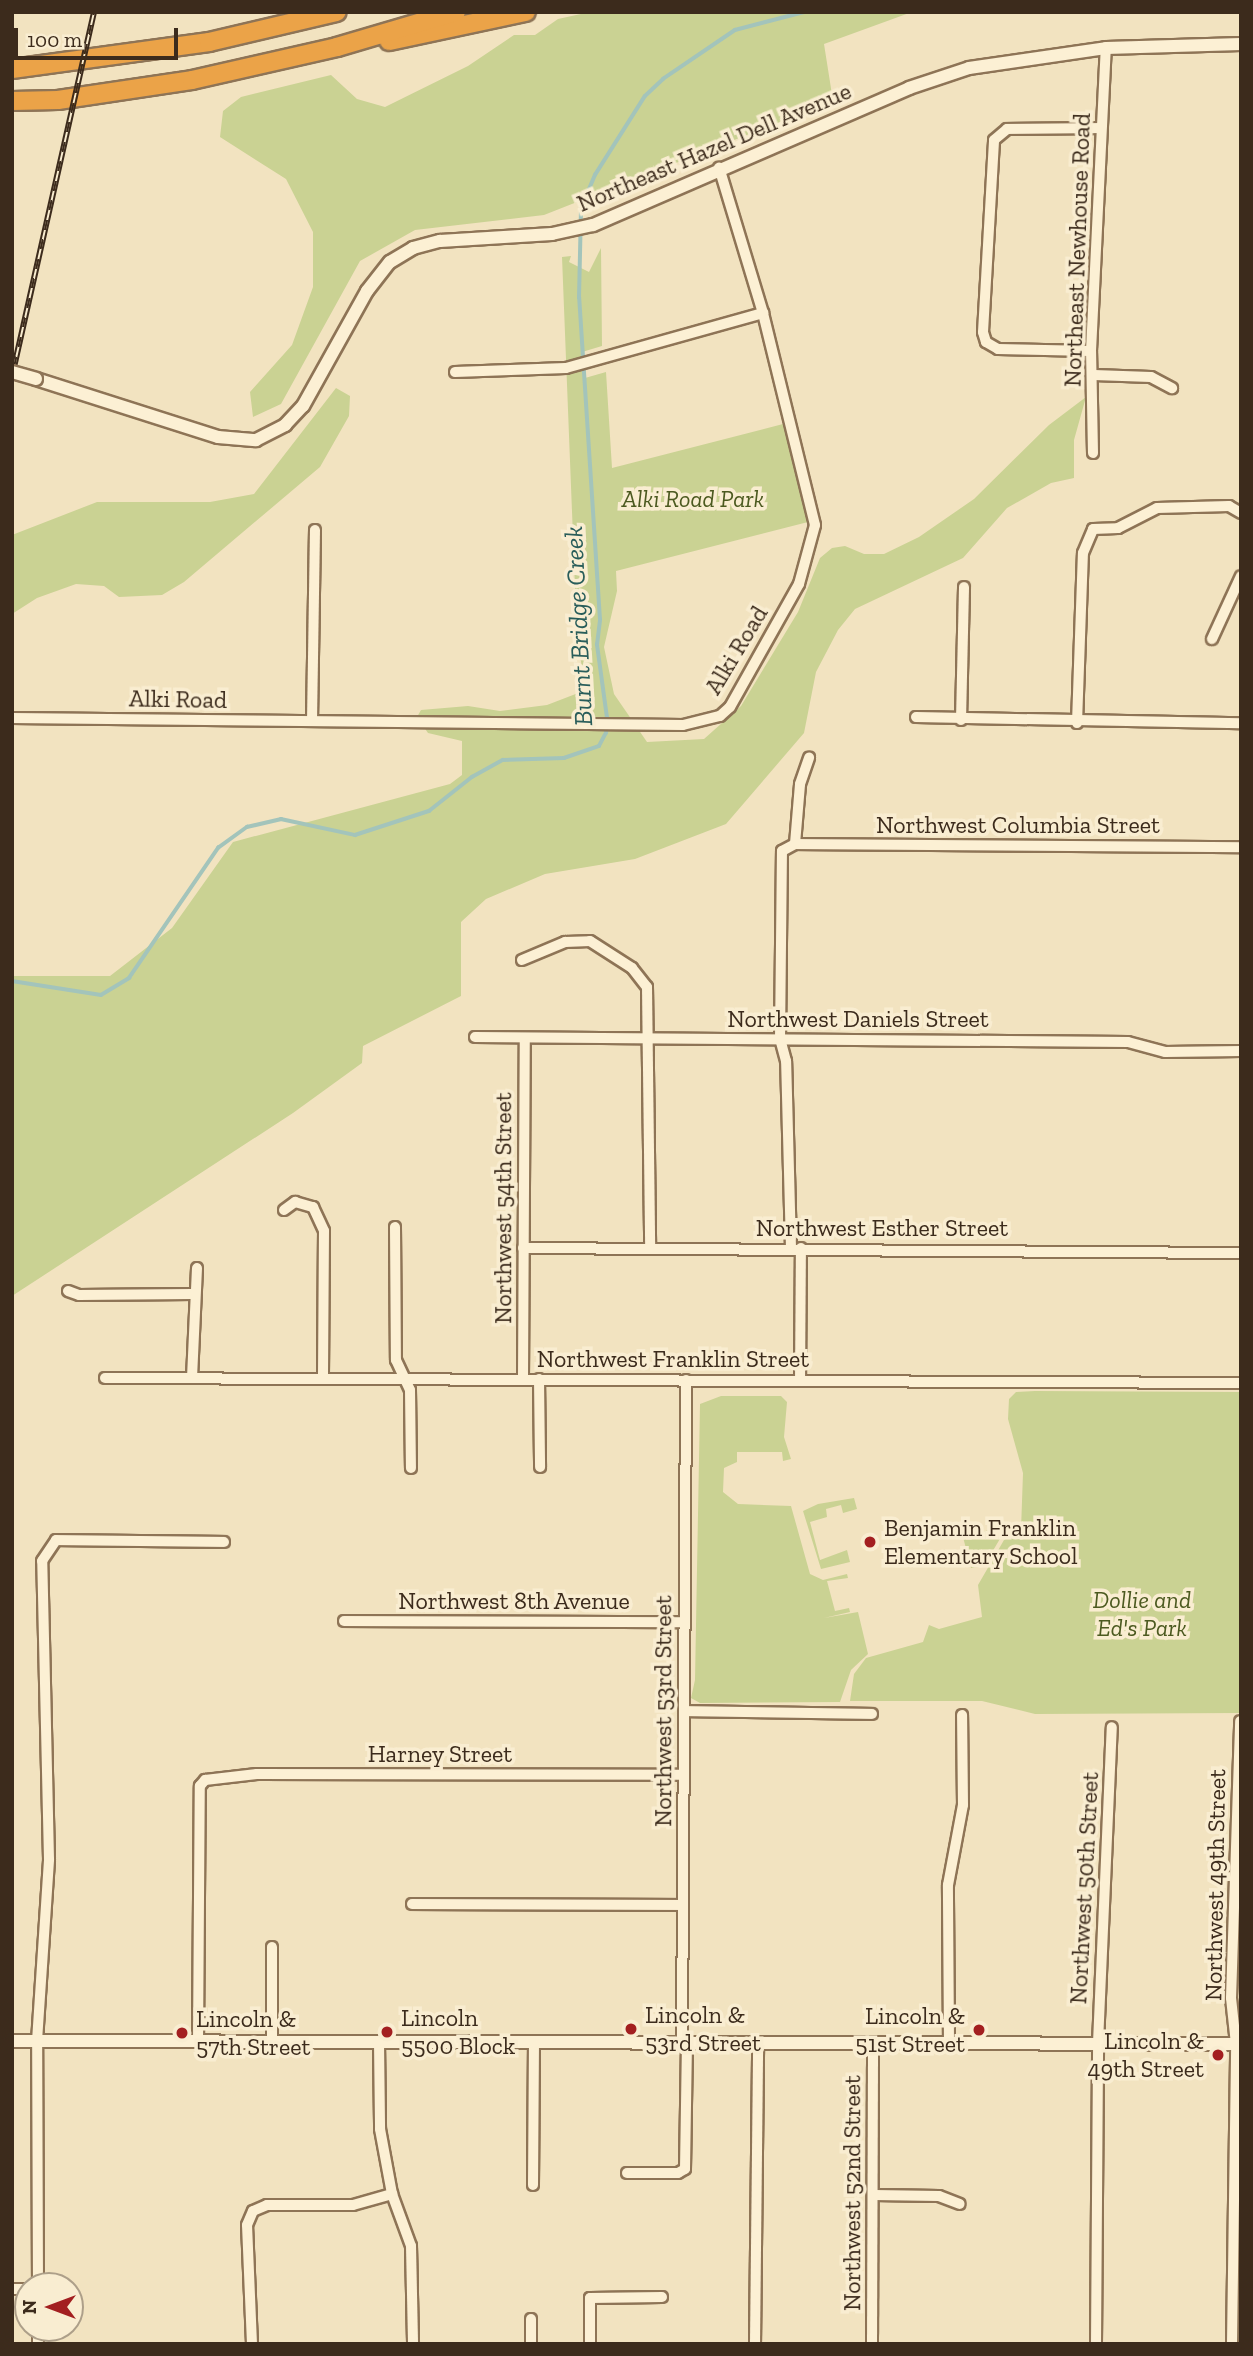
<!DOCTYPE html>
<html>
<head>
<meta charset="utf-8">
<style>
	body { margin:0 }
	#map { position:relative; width:1253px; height:2356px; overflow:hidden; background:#f2e3c0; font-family:"Zilla Slab",serif }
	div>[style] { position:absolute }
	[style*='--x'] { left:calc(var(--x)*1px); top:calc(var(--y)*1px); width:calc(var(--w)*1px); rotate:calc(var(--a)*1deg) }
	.green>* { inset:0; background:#cad293 }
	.stream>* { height:3.5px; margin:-1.75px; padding:0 1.75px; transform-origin:1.75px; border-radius:1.75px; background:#a3c4bb }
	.roads { filter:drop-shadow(2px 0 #8e7456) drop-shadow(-2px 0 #8e7456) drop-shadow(0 2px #8e7456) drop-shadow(0 -2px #8e7456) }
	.minor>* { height:10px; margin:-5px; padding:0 5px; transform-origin:5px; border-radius:5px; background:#fcf0d4 }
	.tertiary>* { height:12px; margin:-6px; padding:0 6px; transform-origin:6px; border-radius:6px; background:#fcf0d4 }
	.motorway>* { height:18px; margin:-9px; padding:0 9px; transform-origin:9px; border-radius:9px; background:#eba348 }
	.rail>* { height:6px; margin-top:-3px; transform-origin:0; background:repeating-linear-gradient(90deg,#f9edd1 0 10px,#3c2b1c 0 20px); box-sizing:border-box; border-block:2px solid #3c2b1c }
	.bridges { filter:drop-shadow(2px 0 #8e7456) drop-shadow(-2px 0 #8e7456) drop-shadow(0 2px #8e7456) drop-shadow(0 -2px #8e7456) }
	.tertiary-bridge>* { height:12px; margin:-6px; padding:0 6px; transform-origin:6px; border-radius:6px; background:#fcf0d4 }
	.dots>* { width:19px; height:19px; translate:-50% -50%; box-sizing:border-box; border:4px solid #f9edd1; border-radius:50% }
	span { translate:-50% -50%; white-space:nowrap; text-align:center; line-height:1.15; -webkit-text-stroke:7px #f9edd1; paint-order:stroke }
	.street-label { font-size:24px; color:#3c2b1c }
	.park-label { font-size:24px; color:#4c5a20; font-style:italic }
	.poi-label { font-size:24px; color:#3c2b1c }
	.left { translate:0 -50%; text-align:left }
	.right { translate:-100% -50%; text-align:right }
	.water-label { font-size:26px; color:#295d5a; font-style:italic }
	.frame { position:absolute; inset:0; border:14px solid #3c2b1c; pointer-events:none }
	.north { position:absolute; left:14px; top:2272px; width:70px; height:70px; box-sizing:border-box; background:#f9edd1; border:2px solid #ad9f89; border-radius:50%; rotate:270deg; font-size:19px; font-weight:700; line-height:28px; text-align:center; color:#3c2b1c }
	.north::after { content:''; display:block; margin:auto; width:24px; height:32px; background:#a31f20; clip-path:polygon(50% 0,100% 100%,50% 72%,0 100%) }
	.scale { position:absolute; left:14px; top:28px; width:164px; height:32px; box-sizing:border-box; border:4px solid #3c2b1c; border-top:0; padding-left:9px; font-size:21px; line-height:24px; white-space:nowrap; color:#3c2b1c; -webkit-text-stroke:5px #f9edd1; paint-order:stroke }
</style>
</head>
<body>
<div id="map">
	<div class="green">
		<i style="clip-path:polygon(590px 12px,912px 12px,824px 44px,833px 101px,544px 215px,415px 230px,360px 261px,281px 404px,253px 417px,250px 392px,292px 345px,313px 287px,313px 232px,286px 179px,220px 137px,223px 111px,241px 97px,331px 75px,357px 99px,385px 107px,468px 66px,514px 35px,535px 35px,558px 19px)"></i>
		<i style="clip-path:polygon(601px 248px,602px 346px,582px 352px,585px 378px,606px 372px,612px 468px,783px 424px,808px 522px,616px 571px,617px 591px,604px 647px,614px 694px,647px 742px,704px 739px,741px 706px,798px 612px,820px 558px,832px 548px,845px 546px,864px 554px,884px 554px,919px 537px,974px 499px,1049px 425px,1086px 397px,1074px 440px,1074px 478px,1051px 483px,1007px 508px,963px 558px,855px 609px,838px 630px,816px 672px,804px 733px,726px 824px,635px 859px,545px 874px,486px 899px,461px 922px,461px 996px,363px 1046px,362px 1063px,293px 1113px,12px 1296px,12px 976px,110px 976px,172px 928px,233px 842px,450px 784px,462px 775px,462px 741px,428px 733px,417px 717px,421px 710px,468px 706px,500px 711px,547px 705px,586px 690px,577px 639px,562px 257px,571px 256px,569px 262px,589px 272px)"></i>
		<i style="clip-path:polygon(336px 388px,350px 396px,349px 416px,320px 467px,184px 582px,162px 595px,119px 597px,104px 586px,76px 584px,37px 598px,12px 614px,12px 535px,97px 502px,210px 502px,254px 494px)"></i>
		<i style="clip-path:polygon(1035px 1391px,1241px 1392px,1241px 1713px,1035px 1714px,982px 1701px,850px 1701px,854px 1674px,866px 1658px,923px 1642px,929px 1625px,939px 1629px,982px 1617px,978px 1585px,1004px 1540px,1021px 1530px,1023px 1473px,1008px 1419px,1009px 1399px,1016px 1392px)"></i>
		<i style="clip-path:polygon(721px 1396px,781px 1396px,787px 1402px,784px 1437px,791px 1459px,783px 1461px,782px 1452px,737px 1452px,737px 1462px,724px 1468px,723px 1492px,738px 1504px,791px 1506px,810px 1574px,823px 1580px,847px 1574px,848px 1578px,827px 1581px,835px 1611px,849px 1608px,850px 1612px,824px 1618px,858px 1612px,868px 1654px,851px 1670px,840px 1702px,700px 1703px,691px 1698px,695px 1680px,700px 1404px)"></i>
		<i style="clip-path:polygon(854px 1498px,857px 1509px,843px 1513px,841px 1505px,826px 1509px,827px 1517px,810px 1522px,820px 1560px,847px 1550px,850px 1562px,821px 1569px,803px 1511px,818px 1504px)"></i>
		<i style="clip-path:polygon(993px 1529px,995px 1538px,1001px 1537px,984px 1566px,971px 1568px,963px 1537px)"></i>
	</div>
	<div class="stream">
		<i style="--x:12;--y:981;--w:90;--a:8.9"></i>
		<i style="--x:101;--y:995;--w:33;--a:-31"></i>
		<i style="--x:129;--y:978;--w:158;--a:-55.6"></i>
		<i style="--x:218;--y:848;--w:36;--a:-36"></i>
		<i style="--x:247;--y:827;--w:35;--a:-13"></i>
		<i style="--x:281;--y:819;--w:76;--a:12.2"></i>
		<i style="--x:355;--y:835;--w:78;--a:-18"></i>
		<i style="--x:429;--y:811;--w:55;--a:-38.3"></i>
		<i style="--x:472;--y:777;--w:35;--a:-29"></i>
		<i style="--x:503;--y:760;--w:61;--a:-1.9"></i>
		<i style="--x:564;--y:758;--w:37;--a:-19"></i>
		<i style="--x:599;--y:746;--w:15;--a:-62"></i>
		<i style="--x:606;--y:733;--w:15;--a:-86"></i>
		<i style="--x:607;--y:718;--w:74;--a:-97.8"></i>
		<i style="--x:597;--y:645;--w:25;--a:-83"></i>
		<i style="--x:600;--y:620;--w:323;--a:-93.7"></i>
		<i style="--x:579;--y:298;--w:90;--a:-88.7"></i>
		<i style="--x:581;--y:208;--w:36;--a:-67"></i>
		<i style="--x:595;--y:175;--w:93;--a:-57.7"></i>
		<i style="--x:645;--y:96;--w:25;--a:-43"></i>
		<i style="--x:663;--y:79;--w:87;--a:-34.2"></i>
		<i style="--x:735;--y:30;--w:71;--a:-14.6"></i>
	</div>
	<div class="roads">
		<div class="minor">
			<i style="--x:1091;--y:351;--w:93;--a:-178.8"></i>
			<i style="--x:998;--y:349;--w:14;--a:-150"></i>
			<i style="--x:986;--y:342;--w:10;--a:-107"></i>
			<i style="--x:983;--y:332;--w:192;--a:-86.7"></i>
			<i style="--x:994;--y:140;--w:17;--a:-40"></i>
			<i style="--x:1007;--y:129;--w:93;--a:-0.6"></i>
			<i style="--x:455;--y:372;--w:111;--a:-2.1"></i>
			<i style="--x:566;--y:368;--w:205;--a:-15.6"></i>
			<i style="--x:1094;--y:375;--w:57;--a:2"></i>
			<i style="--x:1151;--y:377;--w:24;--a:28"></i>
			<i style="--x:1093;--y:453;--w:102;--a:-91.1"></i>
			<i style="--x:1091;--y:351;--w:303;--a:-87.2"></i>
			<i style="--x:1212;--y:639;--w:69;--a:-65.3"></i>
			<i style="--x:916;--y:717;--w:325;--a:1.1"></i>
			<i style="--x:12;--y:718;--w:671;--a:0.6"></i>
			<i style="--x:683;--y:725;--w:38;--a:-14"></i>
			<i style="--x:720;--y:716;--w:13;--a:-42"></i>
			<i style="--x:730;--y:707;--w:141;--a:-60.7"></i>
			<i style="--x:799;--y:584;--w:61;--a:-74.8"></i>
			<i style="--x:815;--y:525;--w:218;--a:-103.8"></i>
			<i style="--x:763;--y:313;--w:152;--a:-106.8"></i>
			<i style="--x:961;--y:720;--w:133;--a:-88.7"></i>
			<i style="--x:312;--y:721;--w:191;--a:-89.1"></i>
			<i style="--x:1077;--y:723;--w:170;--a:-88"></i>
			<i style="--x:1083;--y:553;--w:26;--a:-67"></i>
			<i style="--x:1093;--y:529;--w:25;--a:-2"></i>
			<i style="--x:1118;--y:528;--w:44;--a:-27.1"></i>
			<i style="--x:1157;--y:508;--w:72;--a:-1.6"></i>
			<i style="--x:1229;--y:506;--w:14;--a:30"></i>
			<i style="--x:795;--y:844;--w:446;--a:0.4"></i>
			<i style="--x:522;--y:960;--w:47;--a:-22.7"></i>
			<i style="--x:565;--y:942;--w:25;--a:-2"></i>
			<i style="--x:590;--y:941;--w:50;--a:32.7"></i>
			<i style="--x:632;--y:968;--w:24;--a:52"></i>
			<i style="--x:647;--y:987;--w:262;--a:89.3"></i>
			<i style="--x:475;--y:1037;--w:653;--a:0.44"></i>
			<i style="--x:1128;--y:1042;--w:38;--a:15"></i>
			<i style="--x:1165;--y:1052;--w:76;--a:-0.8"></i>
			<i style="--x:284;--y:1210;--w:14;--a:-36"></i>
			<i style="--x:295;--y:1202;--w:19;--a:16"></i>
			<i style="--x:313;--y:1207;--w:26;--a:65"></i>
			<i style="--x:324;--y:1231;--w:147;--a:90.4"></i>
			<i style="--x:395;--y:1227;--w:133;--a:89.6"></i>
			<i style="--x:396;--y:1360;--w:33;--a:65"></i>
			<i style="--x:410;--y:1390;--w:78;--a:89.3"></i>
			<i style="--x:523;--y:1248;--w:718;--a:0.4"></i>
			<i style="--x:791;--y:1248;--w:187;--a:-91.5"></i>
			<i style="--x:786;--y:1061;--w:23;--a:-105"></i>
			<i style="--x:780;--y:1039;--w:188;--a:-89.4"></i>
			<i style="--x:782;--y:851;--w:15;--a:-28"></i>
			<i style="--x:795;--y:844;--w:60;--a:-85.2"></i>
			<i style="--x:800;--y:784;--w:28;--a:-71"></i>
			<i style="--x:68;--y:1291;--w:12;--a:20"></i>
			<i style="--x:79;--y:1295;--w:113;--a:-0.5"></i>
			<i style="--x:105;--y:1378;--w:1136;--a:0.25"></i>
			<i style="--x:192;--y:1378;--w:110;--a:-87.4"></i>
			<i style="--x:523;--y:1379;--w:341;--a:-89.7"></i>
			<i style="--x:539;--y:1379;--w:88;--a:89.3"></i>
			<i style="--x:800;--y:1381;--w:133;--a:-89.6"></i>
			<i style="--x:344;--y:1621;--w:341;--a:0.2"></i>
			<i style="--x:684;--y:1711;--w:188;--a:0.9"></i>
			<i style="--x:412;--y:1904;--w:271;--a:0.2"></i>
			<i style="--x:198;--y:2041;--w:255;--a:-89.6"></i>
			<i style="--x:200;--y:1786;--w:8;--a:-50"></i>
			<i style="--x:205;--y:1780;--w:52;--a:-6.6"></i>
			<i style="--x:257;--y:1774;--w:427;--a:0.1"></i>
			<i style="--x:272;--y:2042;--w:95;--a:-90"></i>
			<i style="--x:379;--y:2042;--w:87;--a:89.3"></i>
			<i style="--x:380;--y:2129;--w:66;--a:79.5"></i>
			<i style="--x:682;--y:2042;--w:662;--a:-89.65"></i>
			<i style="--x:949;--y:2042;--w:157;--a:-90.4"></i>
			<i style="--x:948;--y:1885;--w:81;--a:-79.4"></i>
			<i style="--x:963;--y:1805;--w:90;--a:-90.6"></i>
			<i style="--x:627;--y:2173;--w:51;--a:0"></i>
			<i style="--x:678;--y:2173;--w:8;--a:-30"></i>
			<i style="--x:685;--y:2169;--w:127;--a:-89.1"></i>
			<i style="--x:533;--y:2185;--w:142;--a:-89.6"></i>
			<i style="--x:874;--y:2195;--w:65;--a:0.9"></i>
			<i style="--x:939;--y:2196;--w:22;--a:21"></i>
			<i style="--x:38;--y:2286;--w:245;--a:-90.2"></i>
			<i style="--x:37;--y:2041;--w:182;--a:-86.2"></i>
			<i style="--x:49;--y:1859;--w:298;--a:-91.3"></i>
			<i style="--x:42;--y:1561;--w:25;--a:-56"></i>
			<i style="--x:56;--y:1540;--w:168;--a:0.7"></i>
			<i style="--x:12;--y:2289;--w:16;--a:0"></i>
			<i style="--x:531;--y:2319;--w:25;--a:90"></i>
			<i style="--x:38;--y:2328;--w:16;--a:90"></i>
			<i style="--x:252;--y:2344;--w:119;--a:-92.4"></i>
			<i style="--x:247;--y:2225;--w:15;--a:-67"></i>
			<i style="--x:253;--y:2211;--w:15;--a:-23"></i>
			<i style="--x:267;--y:2205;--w:86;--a:0"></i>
			<i style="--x:353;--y:2205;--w:41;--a:-15.8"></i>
			<i style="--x:392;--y:2194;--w:55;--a:69.9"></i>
			<i style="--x:411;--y:2246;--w:98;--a:88.8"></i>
			<i style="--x:590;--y:2344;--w:46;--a:-90"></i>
			<i style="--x:590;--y:2298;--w:72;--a:-0.8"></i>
			<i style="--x:755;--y:2344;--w:302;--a:-89.4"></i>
			<i style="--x:872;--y:2344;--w:302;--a:-89.8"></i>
			<i style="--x:1096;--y:2344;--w:301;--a:-89.6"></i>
			<i style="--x:1098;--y:2043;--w:316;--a:-87.5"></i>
			<i style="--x:1232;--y:2344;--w:300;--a:-89.2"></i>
			<i style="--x:1236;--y:2044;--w:46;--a:-96.2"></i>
			<i style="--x:1231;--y:1998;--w:277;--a:-88.1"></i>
		</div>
		<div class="tertiary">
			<i style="--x:36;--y:379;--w:191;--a:17.7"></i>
			<i style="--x:218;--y:437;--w:38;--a:5"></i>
			<i style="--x:256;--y:440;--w:33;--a:-27"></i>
			<i style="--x:285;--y:425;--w:26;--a:-47"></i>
			<i style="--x:303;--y:406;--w:132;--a:-60.9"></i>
			<i style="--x:367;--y:291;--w:37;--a:-52"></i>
			<i style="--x:390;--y:262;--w:27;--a:-31"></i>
			<i style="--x:413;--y:248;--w:28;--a:-15"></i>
			<i style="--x:440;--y:241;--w:112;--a:-3.6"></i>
			<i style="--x:552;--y:234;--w:42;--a:-12.4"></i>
			<i style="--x:593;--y:225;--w:344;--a:-23.4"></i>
			<i style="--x:909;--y:88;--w:63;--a:-18.4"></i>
			<i style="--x:969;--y:68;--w:138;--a:-8.3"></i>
			<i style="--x:1106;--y:48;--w:135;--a:-1.7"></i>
			<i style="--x:12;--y:2041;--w:1229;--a:0.14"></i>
		</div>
		<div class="motorway">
			<i style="--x:389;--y:41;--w:140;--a:-12"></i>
			<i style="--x:12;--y:69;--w:199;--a:-7.8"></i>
			<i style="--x:209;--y:42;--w:131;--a:-13.2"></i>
			<i style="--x:12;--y:101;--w:46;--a:-1.2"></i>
			<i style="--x:58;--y:100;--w:135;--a:-8.5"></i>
			<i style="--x:192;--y:80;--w:149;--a:-12.8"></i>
			<i style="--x:337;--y:47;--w:124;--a:-16.4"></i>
		</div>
	</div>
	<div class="rail">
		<i style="--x:12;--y:376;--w:373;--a:-77.3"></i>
	</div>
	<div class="bridges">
		<div class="tertiary-bridge">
			<i style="--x:12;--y:372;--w:25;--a:16"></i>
		</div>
	</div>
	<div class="dots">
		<i style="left:870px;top:1542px;background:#a31f20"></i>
		<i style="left:631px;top:2029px;background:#a31f20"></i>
		<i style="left:979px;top:2030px;background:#a31f20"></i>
		<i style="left:387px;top:2032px;background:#a31f20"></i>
		<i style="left:182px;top:2033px;background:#a31f20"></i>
		<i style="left:1218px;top:2055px;background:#a31f20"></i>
	</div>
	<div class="street-label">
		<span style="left:714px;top:147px;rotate:-23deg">Northeast Hazel Dell Avenue</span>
		<span style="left:1077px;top:250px;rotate:-88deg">Northeast Newhouse Road</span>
		<span style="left:736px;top:650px;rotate:-59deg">Alki Road</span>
		<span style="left:178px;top:699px;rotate:1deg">Alki Road</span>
		<span style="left:1018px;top:825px">Northwest Columbia Street</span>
		<span style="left:858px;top:1019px">Northwest Daniels Street</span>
		<span style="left:503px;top:1208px;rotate:-90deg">Northwest 54th Street</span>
		<span style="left:882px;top:1228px">Northwest Esther Street</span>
		<span style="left:673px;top:1359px">Northwest Franklin Street</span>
		<span style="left:514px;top:1601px">Northwest 8th Avenue</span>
		<span style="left:663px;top:1711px;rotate:-90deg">Northwest 53rd Street</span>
		<span style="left:440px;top:1754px">Harney Street</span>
		<span style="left:1215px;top:1885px;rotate:-89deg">Northwest 49th Street</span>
		<span style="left:1084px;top:1888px;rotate:-87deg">Northwest 50th Street</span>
		<span style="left:852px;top:2193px;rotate:-90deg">Northwest 52nd Street</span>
	</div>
	<div class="park-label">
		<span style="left:693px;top:499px">Alki Road Park</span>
		<span style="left:1142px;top:1614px">Dollie and<br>Ed's Park</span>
	</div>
	<div class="poi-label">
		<span class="left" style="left:884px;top:1542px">Benjamin Franklin<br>Elementary School</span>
		<span class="left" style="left:645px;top:2029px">Lincoln &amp;<br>53rd Street</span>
		<span class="right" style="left:965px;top:2030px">Lincoln &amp;<br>51st Street</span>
		<span class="left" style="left:401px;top:2032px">Lincoln<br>5500 Block</span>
		<span class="left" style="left:196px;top:2033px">Lincoln &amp;<br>57th Street</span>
		<span class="right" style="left:1204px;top:2055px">Lincoln &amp;<br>49th Street</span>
	</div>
	<div class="water-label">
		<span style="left:579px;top:626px;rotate:-93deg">Burnt Bridge Creek</span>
	</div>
	<div class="frame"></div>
	<div class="north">N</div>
	<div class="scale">100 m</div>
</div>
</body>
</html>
